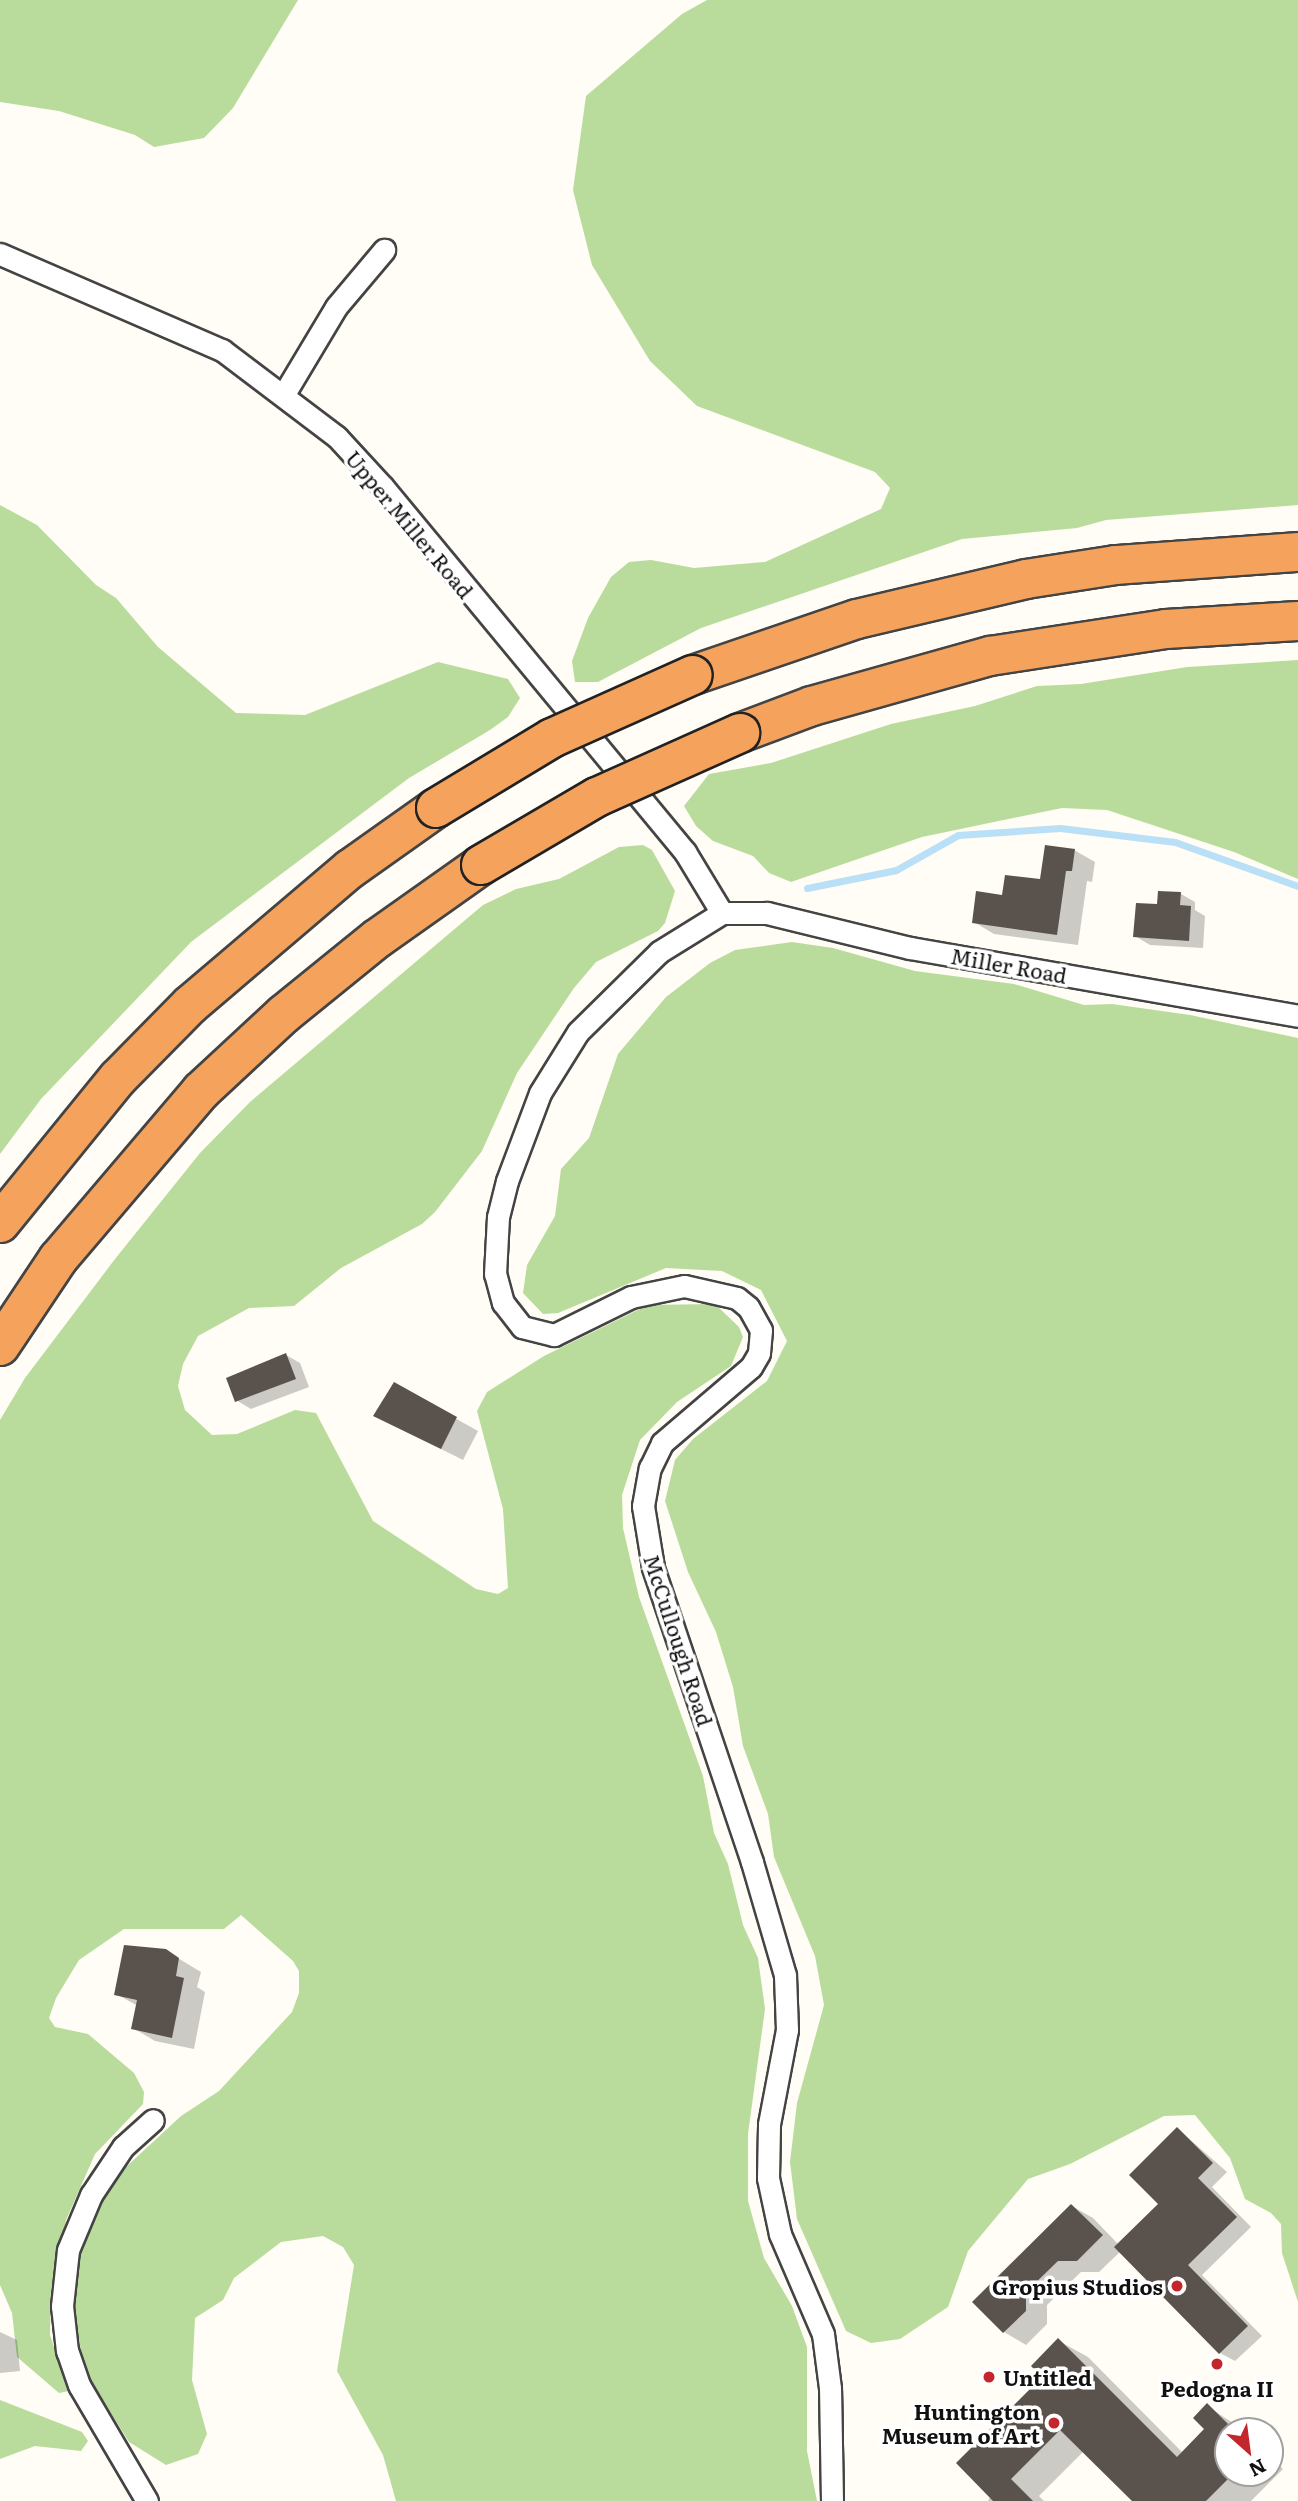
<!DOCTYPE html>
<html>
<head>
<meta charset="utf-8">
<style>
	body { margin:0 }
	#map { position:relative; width:1298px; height:2501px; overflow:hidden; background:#fffdf5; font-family:Literata,serif }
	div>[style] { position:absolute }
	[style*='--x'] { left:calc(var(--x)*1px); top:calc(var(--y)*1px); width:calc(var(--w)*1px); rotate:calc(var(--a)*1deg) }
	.forest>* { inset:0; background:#b9dc9c }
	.shadow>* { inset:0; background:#0003 }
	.stream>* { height:7px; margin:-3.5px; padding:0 3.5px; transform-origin:3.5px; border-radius:3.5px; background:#b9e0f7 }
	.building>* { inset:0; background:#5a524d }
	.roads { filter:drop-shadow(2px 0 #444) drop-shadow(-2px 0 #444) drop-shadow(0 2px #444) drop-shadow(0 -2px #444) }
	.street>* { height:21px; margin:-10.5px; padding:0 10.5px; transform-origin:10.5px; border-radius:10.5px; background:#fff }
	.highway>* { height:38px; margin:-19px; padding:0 19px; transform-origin:19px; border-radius:19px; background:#f5a25d }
	.bridges { filter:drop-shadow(2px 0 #222) drop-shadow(-2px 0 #222) drop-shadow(0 2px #222) drop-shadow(0 -2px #222) }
	.highway-bridge>* { height:38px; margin:-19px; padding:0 19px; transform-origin:19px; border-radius:19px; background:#f5a25d }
	.dots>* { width:19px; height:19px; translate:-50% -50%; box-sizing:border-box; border:4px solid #fff; border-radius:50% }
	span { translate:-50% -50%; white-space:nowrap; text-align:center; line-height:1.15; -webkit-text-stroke:7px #fff; paint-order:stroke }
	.street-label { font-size:21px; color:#111 }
	.poi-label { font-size:21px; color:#111; font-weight:700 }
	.right { translate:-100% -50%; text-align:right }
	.left { translate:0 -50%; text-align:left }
	.north { position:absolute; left:1214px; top:2417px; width:70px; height:70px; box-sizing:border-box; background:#fff; border:2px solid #a0a0a0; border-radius:50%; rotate:152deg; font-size:19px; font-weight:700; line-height:28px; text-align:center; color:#111 }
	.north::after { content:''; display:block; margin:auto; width:24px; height:32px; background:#c4262e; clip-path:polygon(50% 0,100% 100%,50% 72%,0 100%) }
</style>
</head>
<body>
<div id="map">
	<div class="forest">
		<i style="clip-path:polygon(0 0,298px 0,233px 108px,204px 138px,154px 147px,135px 135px,59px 111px,0 102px)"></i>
		<i style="clip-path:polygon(707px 0,1298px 0,1298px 505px,1106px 520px,1077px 528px,962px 539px,701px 628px,598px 682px,575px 682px,572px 661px,588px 618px,611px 577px,629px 562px,651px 560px,694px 568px,765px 562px,881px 509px,890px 488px,875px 472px,697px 406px,650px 361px,592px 265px,573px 190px,586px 96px,682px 14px)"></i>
		<i style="clip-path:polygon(0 505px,37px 525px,96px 585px,116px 598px,158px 647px,236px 713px,305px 715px,438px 662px,508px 679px,520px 698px,508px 717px,490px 730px,409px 778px,191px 942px,41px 1099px,0 1154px)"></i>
		<i style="clip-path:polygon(1298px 660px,1298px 879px,1234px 852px,1107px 810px,1062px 808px,922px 837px,791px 882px,769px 873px,753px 856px,713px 841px,696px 826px,684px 806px,709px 774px,771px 763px,891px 724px,975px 706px,1037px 686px,1081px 684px,1187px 667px)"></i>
		<i style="clip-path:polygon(643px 845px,652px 850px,675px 891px,665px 923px,658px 931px,596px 962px,574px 988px,517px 1073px,482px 1151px,435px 1212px,422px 1224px,341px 1268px,294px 1306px,249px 1308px,198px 1336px,183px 1364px,178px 1386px,185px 1410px,212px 1435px,237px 1434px,295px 1410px,316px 1413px,373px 1521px,476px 1589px,498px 1594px,508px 1588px,503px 1509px,477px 1411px,487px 1392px,544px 1356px,648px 1305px,715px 1304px,739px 1327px,743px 1337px,731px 1366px,677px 1402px,640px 1440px,622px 1495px,623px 1528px,639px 1597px,703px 1776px,714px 1833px,728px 1864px,743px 1925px,758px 1958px,765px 2009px,748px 2134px,748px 2201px,764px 2258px,792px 2306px,807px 2347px,807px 2451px,817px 2501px,396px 2501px,383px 2455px,337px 2371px,354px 2265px,343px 2247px,323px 2236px,281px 2242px,234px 2278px,223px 2300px,195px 2318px,192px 2380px,207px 2434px,198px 2454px,166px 2465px,129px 2442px,86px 2373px,75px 2322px,77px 2255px,105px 2195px,126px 2167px,181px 2116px,219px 2091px,292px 2012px,299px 1993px,299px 1971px,293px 1961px,241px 1915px,224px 1929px,124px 1929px,79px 1960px,56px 1998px,49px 2018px,55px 2027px,88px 2034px,134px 2073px,144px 2092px,143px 2104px,95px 2154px,66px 2220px,61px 2258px,51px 2289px,50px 2335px,69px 2391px,59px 2393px,17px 2357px,12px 2313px,0 2285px,0 1420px,25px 1378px,115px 1259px,200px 1153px,250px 1102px,483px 905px,516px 889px,559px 879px,619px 847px)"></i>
		<i style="clip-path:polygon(792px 942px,833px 948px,915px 971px,1014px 984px,1084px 1005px,1112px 1004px,1190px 1015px,1298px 1038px,1298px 2302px,1282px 2253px,1281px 2224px,1271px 2213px,1245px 2199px,1230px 2158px,1195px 2115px,1164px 2116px,1070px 2164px,1028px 2179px,968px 2251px,948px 2307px,900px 2339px,871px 2343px,846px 2331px,797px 2219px,790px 2162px,797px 2103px,824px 2005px,815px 1956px,774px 1857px,768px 1814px,743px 1746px,733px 1687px,716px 1632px,688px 1572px,665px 1501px,675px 1460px,693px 1439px,767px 1381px,787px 1341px,761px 1290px,722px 1271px,666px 1268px,558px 1313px,543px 1314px,523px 1293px,527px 1265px,555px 1216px,561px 1169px,589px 1138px,618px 1054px,666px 997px,710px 963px,735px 950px)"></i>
		<i style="clip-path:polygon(0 2400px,82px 2432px,88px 2441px,81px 2451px,35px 2446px,0 2459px)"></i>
	</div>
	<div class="shadow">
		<i style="clip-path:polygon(1074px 850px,1095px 862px,1092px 882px,1087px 881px,1078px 945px,994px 934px,974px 922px,1003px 897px,1042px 881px)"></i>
		<i style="clip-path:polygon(1181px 894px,1195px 902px,1195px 910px,1205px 916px,1203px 948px,1150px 945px,1135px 936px,1159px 906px)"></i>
		<i style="clip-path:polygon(286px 1355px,300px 1363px,309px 1387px,251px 1409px,236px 1400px)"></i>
		<i style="clip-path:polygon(394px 1384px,478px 1431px,463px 1460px,375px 1416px)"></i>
		<i style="clip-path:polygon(166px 1951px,201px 1972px,197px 1987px,205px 1992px,194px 2049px,155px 2041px,133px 2028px,138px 2006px,116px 1994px)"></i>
		<i style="clip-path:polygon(1178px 2129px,1227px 2172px,1212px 2187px,1251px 2227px,1202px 2275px,1262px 2336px,1235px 2361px,1220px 2353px,1121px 2251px,1099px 2272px,1081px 2272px,1047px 2305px,1047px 2324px,1026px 2345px,1004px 2332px,974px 2302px,1072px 2206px,1093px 2218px,1119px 2245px,1161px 2204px)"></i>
		<i style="clip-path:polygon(0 2332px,17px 2340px,20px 2371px,0 2373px)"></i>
		<i style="clip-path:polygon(1059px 2341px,1088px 2357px,1183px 2453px,1207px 2429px,1207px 2406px,1245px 2431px,1228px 2431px,1228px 2473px,1270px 2473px,1270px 2456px,1283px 2469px,1251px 2501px,1134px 2501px,1084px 2451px,1039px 2496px,1044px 2501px,988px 2501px)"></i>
	</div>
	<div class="stream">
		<i style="--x:807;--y:888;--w:91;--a:-11.4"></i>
		<i style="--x:896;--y:870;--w:71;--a:-29.4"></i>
		<i style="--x:958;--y:835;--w:102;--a:-3.9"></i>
		<i style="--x:1060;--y:828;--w:116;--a:6.9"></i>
		<i style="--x:1175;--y:842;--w:131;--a:19.7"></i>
	</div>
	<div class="building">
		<i style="clip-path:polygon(1045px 845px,1075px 849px,1072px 871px,1066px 871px,1057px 935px,972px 923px,976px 891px,1002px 895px,1005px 875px,1040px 879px)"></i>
		<i style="clip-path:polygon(1158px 891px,1181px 892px,1180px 905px,1191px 906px,1189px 941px,1133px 937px,1136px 903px,1157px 904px)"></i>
		<i style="clip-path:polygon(286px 1353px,296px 1379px,235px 1402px,226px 1378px)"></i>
		<i style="clip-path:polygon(394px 1382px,457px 1417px,441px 1449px,373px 1416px)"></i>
		<i style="clip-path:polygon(124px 1945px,166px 1949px,179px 1958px,176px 1976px,184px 1978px,172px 2038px,131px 2029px,137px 2000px,114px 1995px)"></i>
		<i style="clip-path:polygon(1177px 2127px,1213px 2163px,1198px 2178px,1237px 2217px,1188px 2265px,1248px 2326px,1219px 2354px,1114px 2247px,1158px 2204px,1129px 2175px)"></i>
		<i style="clip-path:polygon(1071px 2204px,1103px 2235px,1077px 2261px,1058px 2261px,1026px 2292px,1026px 2311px,1003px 2333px,972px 2302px)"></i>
		<i style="clip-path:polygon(1058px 2338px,1177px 2457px,1204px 2429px,1193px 2418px,1207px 2403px,1228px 2424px,1228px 2479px,1206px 2501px,1132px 2501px,1060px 2430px,1011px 2479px,1033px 2501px,993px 2501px,956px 2463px,1042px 2377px,1031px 2366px)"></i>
	</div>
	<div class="roads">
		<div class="street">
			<i style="--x:0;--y:254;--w:242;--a:23.4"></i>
			<i style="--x:222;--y:350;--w:144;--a:37.1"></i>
			<i style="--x:337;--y:437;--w:68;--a:47.4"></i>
			<i style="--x:383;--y:487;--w:474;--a:50.4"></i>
			<i style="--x:685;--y:852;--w:71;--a:58.8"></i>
			<i style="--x:284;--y:394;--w:101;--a:-59.1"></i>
			<i style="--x:336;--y:307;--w:75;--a:-49.9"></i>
			<i style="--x:147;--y:2501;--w:134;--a:-120.4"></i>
			<i style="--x:79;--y:2385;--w:36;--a:-109"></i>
			<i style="--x:67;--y:2351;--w:45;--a:-96.3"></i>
			<i style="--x:62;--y:2306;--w:56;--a:-83.9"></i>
			<i style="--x:68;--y:2250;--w:60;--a:-67.3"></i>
			<i style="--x:91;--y:2195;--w:58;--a:-56.3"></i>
			<i style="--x:123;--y:2147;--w:40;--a:-42"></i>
			<i style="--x:832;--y:2501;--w:113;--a:-91"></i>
			<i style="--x:830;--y:2388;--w:54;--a:-97.4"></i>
			<i style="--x:823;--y:2334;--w:109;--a:-113.3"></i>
			<i style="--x:780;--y:2234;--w:57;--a:-102.1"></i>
			<i style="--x:768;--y:2178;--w:54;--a:-88.9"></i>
			<i style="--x:769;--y:2124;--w:96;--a:-79.2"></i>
			<i style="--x:787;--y:2030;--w:55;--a:-92.1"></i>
			<i style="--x:785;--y:1975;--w:118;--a:-106.3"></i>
			<i style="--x:752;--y:1862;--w:311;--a:-108.6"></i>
			<i style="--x:653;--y:1567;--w:62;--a:-99.3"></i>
			<i style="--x:643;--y:1506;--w:39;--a:-80"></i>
			<i style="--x:650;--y:1468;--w:28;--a:-64"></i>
			<i style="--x:662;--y:1443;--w:117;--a:-40.5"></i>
			<i style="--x:751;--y:1367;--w:16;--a:-60"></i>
			<i style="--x:759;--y:1353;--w:23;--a:-85"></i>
			<i style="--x:761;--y:1330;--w:26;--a:-119"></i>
			<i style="--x:748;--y:1307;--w:14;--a:-141"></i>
			<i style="--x:737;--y:1298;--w:54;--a:-167.2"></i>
			<i style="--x:684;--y:1286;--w:54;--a:168.3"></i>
			<i style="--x:631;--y:1297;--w:86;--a:153.7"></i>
			<i style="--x:554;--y:1335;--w:33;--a:-166"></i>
			<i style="--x:522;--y:1327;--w:31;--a:-128"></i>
			<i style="--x:503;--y:1303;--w:30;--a:-105"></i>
			<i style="--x:495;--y:1274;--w:57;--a:-87"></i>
			<i style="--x:498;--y:1217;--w:37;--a:-76"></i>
			<i style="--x:507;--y:1181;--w:94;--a:-69.4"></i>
			<i style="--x:540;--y:1093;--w:72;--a:-58.1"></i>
			<i style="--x:578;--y:1032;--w:114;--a:-44.6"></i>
			<i style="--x:659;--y:952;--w:74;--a:-31.8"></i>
			<i style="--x:722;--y:913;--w:45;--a:0"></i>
			<i style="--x:767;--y:913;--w:147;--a:13.8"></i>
			<i style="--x:910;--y:948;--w:394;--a:9.9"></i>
		</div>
		<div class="highway">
			<i style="--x:693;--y:675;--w:173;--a:-18.9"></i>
			<i style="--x:857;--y:619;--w:174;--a:-13.3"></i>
			<i style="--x:1026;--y:579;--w:91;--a:-8.8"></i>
			<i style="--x:1116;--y:565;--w:182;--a:-4.1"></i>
			<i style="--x:740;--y:733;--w:77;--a:-20.6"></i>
			<i style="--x:812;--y:706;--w:185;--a:-15.7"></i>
			<i style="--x:990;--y:656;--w:178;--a:-8.7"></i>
			<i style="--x:1166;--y:629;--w:132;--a:-3.5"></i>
			<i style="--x:0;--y:1223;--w:187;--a:-50.9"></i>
			<i style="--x:118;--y:1078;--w:103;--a:-45.4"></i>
			<i style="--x:190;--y:1005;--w:210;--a:-40.4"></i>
			<i style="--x:350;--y:869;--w:105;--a:-35.3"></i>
			<i style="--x:0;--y:1346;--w:105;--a:-56.3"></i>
			<i style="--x:58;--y:1259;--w:221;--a:-49.6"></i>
			<i style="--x:201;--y:1091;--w:113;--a:-42.9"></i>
			<i style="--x:284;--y:1014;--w:121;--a:-39"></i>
			<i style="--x:378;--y:938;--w:126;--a:-35.3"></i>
		</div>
	</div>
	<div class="bridges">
		<div class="highway-bridge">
			<i style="--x:436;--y:808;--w:135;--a:-31.1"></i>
			<i style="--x:552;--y:738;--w:154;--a:-24.1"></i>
			<i style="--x:481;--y:865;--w:134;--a:-30.4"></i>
			<i style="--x:597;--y:797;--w:157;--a:-24.1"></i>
		</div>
	</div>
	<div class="dots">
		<i style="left:1177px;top:2286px;background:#c4262e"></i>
		<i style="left:1217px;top:2364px;background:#c4262e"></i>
		<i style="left:989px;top:2377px;background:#c4262e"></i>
		<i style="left:1054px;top:2423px;background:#c4262e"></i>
	</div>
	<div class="street-label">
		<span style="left:410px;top:524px;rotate:50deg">Upper Miller Road</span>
		<span style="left:1009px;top:965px;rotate:10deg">Miller Road</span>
		<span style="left:679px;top:1640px;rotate:72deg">McCullough Road</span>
	</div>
	<div class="poi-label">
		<span class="right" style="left:1163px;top:2286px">Gropius Studios</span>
		<span class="left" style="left:1003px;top:2377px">Untitled</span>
		<span style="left:1217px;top:2388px">Pedogna II</span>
		<span class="right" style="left:1040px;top:2423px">Huntington<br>Museum of Art</span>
	</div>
	<div class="north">N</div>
</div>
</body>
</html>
